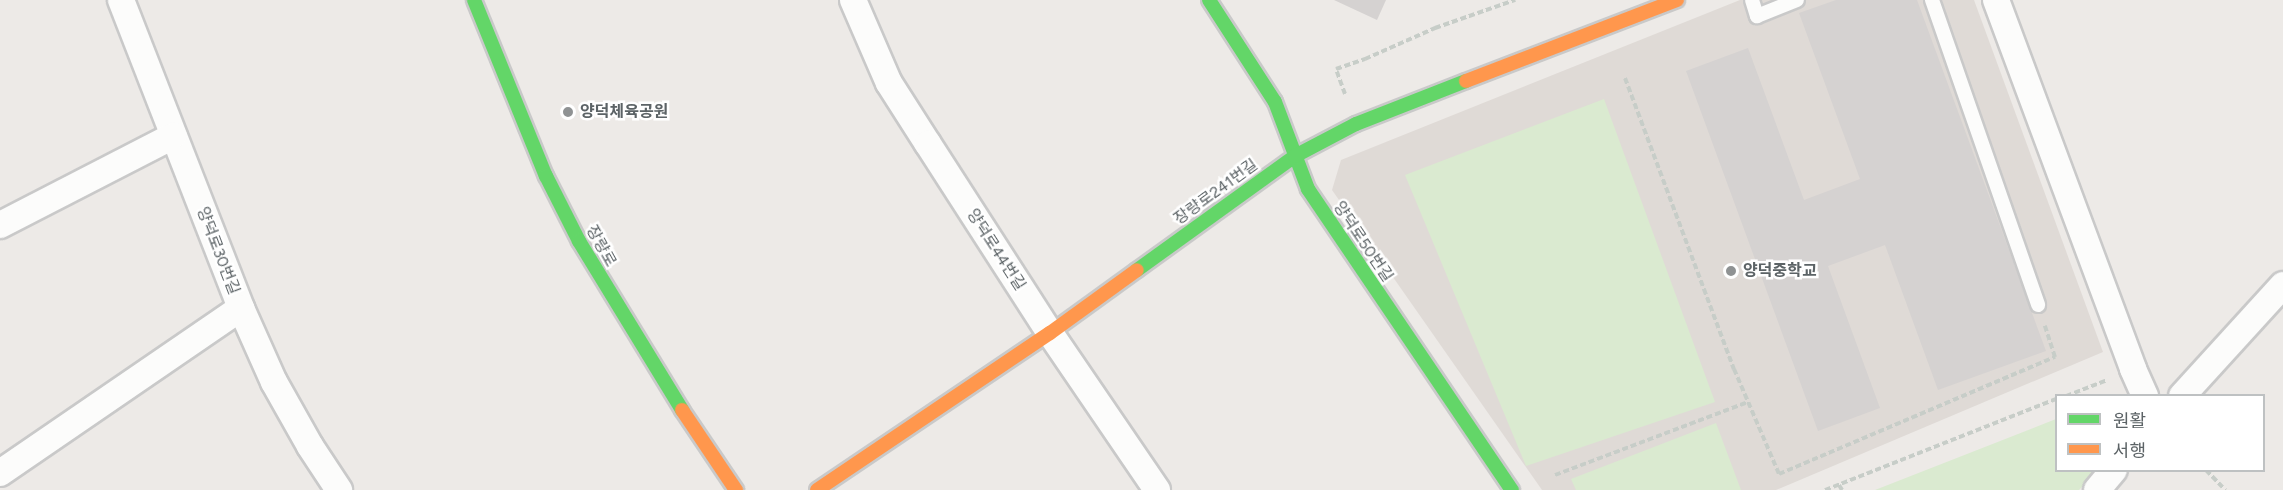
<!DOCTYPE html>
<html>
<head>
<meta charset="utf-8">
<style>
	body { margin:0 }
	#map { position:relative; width:2283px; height:490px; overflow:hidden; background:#edeae7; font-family:Figtree,"Noto Sans KR",sans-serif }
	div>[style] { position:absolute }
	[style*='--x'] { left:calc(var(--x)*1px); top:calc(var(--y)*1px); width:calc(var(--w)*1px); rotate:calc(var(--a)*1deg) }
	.education>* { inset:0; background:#dfdad6 }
	.green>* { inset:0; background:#daead0 }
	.building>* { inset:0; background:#d5d2d1 }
	.path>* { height:4px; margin-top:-2px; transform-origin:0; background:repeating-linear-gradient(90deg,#c7cdc8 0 6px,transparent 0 9px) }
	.roads { filter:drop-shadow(2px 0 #c9c9c9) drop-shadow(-2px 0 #c9c9c9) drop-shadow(0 2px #c9c9c9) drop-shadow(0 -2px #c9c9c9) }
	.lane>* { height:14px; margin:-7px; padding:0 7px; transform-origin:7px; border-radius:7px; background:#fcfcfb }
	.street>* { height:26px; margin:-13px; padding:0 13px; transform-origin:13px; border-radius:13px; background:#fcfcfb }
	.fast>* { height:14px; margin:-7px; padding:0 7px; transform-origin:7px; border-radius:7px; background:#63d668 }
	.slow>* { height:14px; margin:-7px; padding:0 7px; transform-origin:7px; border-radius:7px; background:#ff974d }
	.dots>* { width:16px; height:16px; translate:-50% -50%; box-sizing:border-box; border:3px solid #fff; border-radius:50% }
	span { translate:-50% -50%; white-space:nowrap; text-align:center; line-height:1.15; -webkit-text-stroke:5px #fff; paint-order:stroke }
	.poi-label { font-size:16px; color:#5c6366; font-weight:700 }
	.left { translate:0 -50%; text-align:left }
	.street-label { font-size:16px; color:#5c6366 }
	.legend { position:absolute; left:2055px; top:394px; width:210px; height:78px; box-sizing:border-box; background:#fff; border:2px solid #bec1c2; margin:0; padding:8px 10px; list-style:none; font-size:18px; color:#5c6366 }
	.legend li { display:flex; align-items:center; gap:12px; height:30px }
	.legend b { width:30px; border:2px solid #bec1c2 }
</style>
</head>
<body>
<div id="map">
	<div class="education">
		<i style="clip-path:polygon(1740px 0,1974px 0,2103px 352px,1776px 490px,1542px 490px,1332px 190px,1341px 160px)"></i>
	</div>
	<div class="green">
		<i style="clip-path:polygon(1604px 99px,1715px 402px,1526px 466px,1405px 175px)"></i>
		<i style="clip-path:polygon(2056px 419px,2056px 470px,2097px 471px,2079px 490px,1875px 490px)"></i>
		<i style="clip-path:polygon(1716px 423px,1741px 490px,1576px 490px,1571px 479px)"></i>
	</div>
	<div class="building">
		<i style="clip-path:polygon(1334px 0,1386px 0,1377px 20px)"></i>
		<i style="clip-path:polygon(1836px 0,1917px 0,2046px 351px,1938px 390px,1885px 245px,1828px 266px,1880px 408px,1818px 431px,1686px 71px,1748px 48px,1804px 200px,1860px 179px,1799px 13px)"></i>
	</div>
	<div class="path">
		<i style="--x:1625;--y:78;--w:311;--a:69.5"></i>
		<i style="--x:1734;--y:369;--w:114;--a:66.8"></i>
		<i style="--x:1779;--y:474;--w:300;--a:-23"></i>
		<i style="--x:2055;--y:357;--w:33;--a:-108"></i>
		<i style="--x:1345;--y:94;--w:27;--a:-110"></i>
		<i style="--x:1336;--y:69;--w:31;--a:-19"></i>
		<i style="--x:1365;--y:59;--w:77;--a:-23.9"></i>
		<i style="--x:1435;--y:28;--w:85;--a:-19.3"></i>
		<i style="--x:2066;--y:396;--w:44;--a:-21.3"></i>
		<i style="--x:2206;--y:470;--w:28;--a:46"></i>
		<i style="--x:1555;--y:475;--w:206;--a:-20.7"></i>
		<i style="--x:1839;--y:485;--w:6;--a:59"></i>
		<i style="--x:1825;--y:490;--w:248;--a:-21.5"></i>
	</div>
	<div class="roads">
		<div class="lane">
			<i style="--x:1752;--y:0;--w:17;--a:73"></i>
			<i style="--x:1757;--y:16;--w:43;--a:-21.8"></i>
			<i style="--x:1932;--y:0;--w:323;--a:70.8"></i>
		</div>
		<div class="street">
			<i style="--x:121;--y:0;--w:331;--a:68.7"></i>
			<i style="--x:241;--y:308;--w:81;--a:66"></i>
			<i style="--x:274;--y:382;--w:73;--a:60.6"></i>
			<i style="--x:310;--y:446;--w:53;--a:56.6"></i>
			<i style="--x:853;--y:0;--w:90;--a:66.6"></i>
			<i style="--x:889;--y:83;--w:72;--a:57.4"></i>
			<i style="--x:928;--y:144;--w:225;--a:57.2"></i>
			<i style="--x:1050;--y:333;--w:190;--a:55.7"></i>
			<i style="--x:1996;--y:0;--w:394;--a:69.6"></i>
			<i style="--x:2133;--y:369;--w:30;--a:66"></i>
			<i style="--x:0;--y:225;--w:195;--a:-27.2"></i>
			<i style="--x:2182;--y:396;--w:150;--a:-47.7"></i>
			<i style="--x:0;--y:473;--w:292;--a:-34.4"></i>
			<i style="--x:2097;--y:490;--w:26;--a:-50"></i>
		</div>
		<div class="fast">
			<i style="--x:474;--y:0;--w:190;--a:67.8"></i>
			<i style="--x:546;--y:176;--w:73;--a:63.1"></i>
			<i style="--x:579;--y:241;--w:198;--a:58.6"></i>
			<i style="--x:1209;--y:0;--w:121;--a:57.1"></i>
			<i style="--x:1275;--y:102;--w:93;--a:69.2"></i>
			<i style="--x:1308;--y:189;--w:364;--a:55.9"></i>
			<i style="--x:1137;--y:270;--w:195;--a:-35.8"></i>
			<i style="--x:1295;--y:156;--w:69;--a:-27.7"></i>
			<i style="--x:1356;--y:124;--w:118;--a:-21.4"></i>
		</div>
		<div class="slow">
			<i style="--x:1466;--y:81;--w:226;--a:-21"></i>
			<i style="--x:682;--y:410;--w:97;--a:56"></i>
			<i style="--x:817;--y:490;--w:281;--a:-34"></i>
			<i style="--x:1050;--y:333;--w:107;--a:-35.9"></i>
		</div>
	</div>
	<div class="dots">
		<i style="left:568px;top:112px;background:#8f9293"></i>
		<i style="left:1731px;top:271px;background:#8f9293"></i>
	</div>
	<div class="poi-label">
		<span class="left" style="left:580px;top:112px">양덕체육공원</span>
		<span class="left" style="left:1743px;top:271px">양덕중학교</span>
	</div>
	<div class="street-label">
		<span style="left:1216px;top:192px;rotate:-36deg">장량로241번길</span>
		<span style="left:1363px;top:242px;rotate:56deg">양덕로50번길</span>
		<span style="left:601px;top:246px;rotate:61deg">장량로</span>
		<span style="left:996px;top:250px;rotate:57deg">양덕로44번길</span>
		<span style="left:218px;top:251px;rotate:69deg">양덕로30번길</span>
	</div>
	<ul class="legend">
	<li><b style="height:8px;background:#63d668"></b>원활</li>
	<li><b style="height:8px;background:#ff974d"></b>서행</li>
	</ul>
</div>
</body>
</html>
